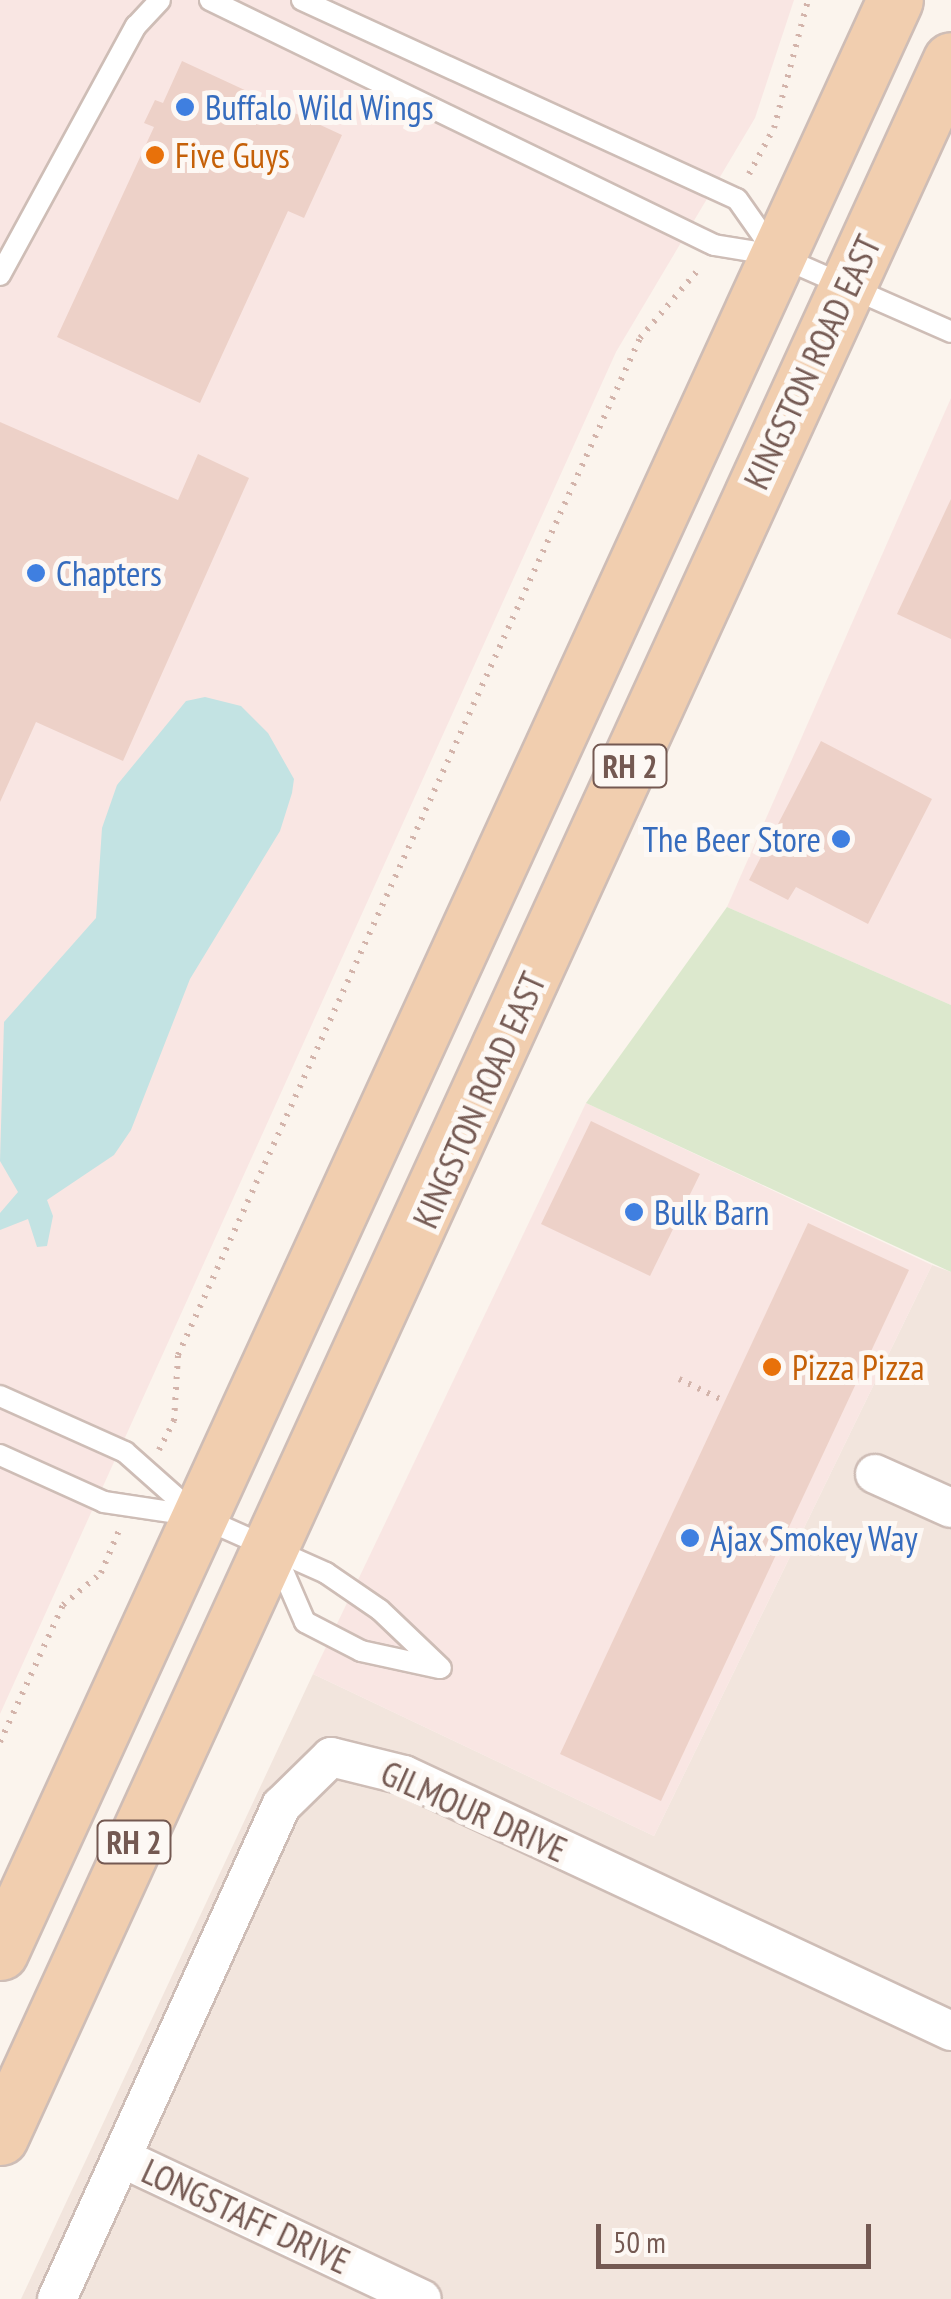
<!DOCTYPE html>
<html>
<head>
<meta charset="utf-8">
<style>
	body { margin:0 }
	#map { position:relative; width:951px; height:2299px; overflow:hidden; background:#fbf4ed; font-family:"PT Sans Narrow",sans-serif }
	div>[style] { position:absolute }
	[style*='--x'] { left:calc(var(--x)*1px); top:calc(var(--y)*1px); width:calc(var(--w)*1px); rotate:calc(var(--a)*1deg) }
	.residential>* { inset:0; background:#f2e5dd }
	.commercial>* { inset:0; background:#f9e6e3 }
	.green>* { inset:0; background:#dce8cd }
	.water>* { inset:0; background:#c3e3e3 }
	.building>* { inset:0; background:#edd1c8 }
	.path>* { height:6px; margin-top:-3px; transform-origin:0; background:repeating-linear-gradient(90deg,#d3b4ab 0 2.5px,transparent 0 10.5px) }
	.roads { filter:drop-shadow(2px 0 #cebdb6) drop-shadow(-2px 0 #cebdb6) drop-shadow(0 2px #cebdb6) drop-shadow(0 -2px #cebdb6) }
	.lane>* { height:20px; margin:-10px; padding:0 10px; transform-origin:10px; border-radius:10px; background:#fff }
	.street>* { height:38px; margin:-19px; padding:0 19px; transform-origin:19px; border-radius:19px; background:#fff }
	.primary>* { height:55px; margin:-27.5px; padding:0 27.5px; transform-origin:27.5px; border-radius:27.5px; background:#f1ceaf }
	.dots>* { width:28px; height:28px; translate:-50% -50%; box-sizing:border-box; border:5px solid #fdf8f4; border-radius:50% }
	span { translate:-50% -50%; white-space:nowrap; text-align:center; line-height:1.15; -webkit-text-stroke:10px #fdf8f4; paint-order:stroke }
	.shield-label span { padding:2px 8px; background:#fdf8f4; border:2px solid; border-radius:8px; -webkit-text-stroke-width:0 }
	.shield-label { font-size:32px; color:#745952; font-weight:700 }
	.shop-label { font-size:35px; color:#366cbe }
	.left { translate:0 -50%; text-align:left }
	.right { translate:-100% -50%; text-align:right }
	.food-label { font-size:35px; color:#c56008 }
	.street-label { font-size:35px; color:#745952 }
	.scale { position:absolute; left:596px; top:2224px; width:275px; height:45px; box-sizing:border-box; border:5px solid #745952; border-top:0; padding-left:12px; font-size:30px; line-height:35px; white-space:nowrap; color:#745952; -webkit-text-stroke:8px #fdf8f4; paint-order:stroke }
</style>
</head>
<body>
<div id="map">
	<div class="residential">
		<i style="clip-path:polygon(932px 1265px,951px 1272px,951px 2299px,21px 2299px,313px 1674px,654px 1836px)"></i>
	</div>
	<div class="commercial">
		<i style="clip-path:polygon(0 0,794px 0,755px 118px,616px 352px,0 1714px)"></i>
		<i style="clip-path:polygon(951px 398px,951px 1005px,727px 907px)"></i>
		<i style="clip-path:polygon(586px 1103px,932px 1265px,654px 1836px,313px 1674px)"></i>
	</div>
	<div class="green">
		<i style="clip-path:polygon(727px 907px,951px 1005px,951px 1272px,586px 1103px)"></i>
	</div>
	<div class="water">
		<i style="clip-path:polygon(205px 697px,241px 706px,268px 733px,294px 779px,292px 793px,280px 831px,190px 979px,131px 1130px,114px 1155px,47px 1200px,53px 1216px,47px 1246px,37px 1247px,28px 1219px,0 1230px,0 1213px,18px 1192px,0 1161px,4px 1022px,96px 918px,102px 828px,117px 785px,186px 701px)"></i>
	</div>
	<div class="building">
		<i style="clip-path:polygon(182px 61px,342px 135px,304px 218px,288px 211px,200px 403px,57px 337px,154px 127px,144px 123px,155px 100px,163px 103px)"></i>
		<i style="clip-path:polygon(0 422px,178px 500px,198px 454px,249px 478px,123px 761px,36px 722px,0 802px)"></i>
		<i style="clip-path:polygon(951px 499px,951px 639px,897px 614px)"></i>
		<i style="clip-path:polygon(821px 741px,932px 799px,868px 924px,796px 887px,788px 900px,749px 880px)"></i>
		<i style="clip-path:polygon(591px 1121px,700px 1174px,650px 1276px,541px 1224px)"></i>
		<i style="clip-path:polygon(808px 1223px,909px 1270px,661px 1801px,560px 1754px)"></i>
	</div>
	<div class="path">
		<i style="--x:749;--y:174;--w:52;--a:-61.5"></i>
		<i style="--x:774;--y:128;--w:132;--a:-75.1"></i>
		<i style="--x:679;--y:1379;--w:46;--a:26"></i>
		<i style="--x:159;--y:1450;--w:33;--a:-63"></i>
		<i style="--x:174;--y:1421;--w:66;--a:-86.5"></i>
		<i style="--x:178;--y:1355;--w:1117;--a:-65.57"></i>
		<i style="--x:640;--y:338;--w:91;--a:-49.5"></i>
		<i style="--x:0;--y:1742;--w:151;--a:-65.3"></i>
		<i style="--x:63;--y:1605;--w:50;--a:-40.1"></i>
		<i style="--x:101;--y:1573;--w:49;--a:-67.1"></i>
	</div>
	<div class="roads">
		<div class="lane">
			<i style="--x:210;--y:0;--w:560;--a:25.92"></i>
			<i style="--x:714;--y:245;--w:63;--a:9.2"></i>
			<i style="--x:776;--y:255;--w:191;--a:23.7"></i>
			<i style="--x:302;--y:0;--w:478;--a:24.6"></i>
			<i style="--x:737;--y:199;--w:66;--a:54.9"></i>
			<i style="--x:0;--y:275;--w:284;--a:-61.4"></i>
			<i style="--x:136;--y:26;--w:35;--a:-47"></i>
			<i style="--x:0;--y:1396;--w:137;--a:24.1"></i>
			<i style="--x:125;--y:1452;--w:95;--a:41.6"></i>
			<i style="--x:0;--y:1455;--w:114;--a:24.3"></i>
			<i style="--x:104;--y:1502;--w:95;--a:8.5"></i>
			<i style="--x:198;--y:1516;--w:140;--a:24"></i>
			<i style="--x:326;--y:1573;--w:65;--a:34.4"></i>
			<i style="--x:380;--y:1610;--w:84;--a:43.6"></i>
			<i style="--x:276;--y:1555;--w:73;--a:66.6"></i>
			<i style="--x:305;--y:1622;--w:63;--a:27.4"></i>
			<i style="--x:361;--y:1651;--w:80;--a:12.3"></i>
		</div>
		<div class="street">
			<i style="--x:875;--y:1474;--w:83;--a:24.1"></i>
			<i style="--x:124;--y:2159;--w:329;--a:25.2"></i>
			<i style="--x:57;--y:2299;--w:542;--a:-65.56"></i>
			<i style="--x:281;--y:1806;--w:70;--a:-44.4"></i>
			<i style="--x:331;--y:1757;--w:75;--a:13.9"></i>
			<i style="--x:404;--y:1775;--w:604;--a:25.08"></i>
		</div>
		<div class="primary">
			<i style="--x:0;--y:1952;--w:2147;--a:-65.37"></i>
			<i style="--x:0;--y:2137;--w:2284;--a:-65.4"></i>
		</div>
	</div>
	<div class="dots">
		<i style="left:185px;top:107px;background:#3f7fe0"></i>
		<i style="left:155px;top:155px;background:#e8710a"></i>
		<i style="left:36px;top:573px;background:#3f7fe0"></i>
		<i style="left:841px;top:839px;background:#3f7fe0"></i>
		<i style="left:634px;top:1212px;background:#3f7fe0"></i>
		<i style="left:772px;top:1367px;background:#e8710a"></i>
		<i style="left:690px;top:1538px;background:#3f7fe0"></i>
	</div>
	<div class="shield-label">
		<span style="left:630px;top:766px">RH 2</span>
		<span style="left:134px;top:1842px">RH 2</span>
	</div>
	<div class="shop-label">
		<span class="left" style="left:205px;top:107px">Buffalo Wild Wings</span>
		<span class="left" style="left:56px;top:573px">Chapters</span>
		<span class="right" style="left:821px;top:839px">The Beer Store</span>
		<span class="left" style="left:654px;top:1212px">Bulk Barn</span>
		<span class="left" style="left:710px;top:1538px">Ajax Smokey Way</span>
	</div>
	<div class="food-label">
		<span class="left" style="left:175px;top:155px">Five Guys</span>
		<span class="left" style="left:792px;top:1367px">Pizza Pizza</span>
	</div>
	<div class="street-label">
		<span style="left:812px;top:362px;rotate:-65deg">KINGSTON ROAD EAST</span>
		<span style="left:479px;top:1100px;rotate:-66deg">KINGSTON ROAD EAST</span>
		<span style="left:474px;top:1811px;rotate:24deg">GILMOUR DRIVE</span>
		<span style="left:246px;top:2216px;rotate:25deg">LONGSTAFF DRIVE</span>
	</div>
	<div class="scale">50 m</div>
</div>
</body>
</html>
